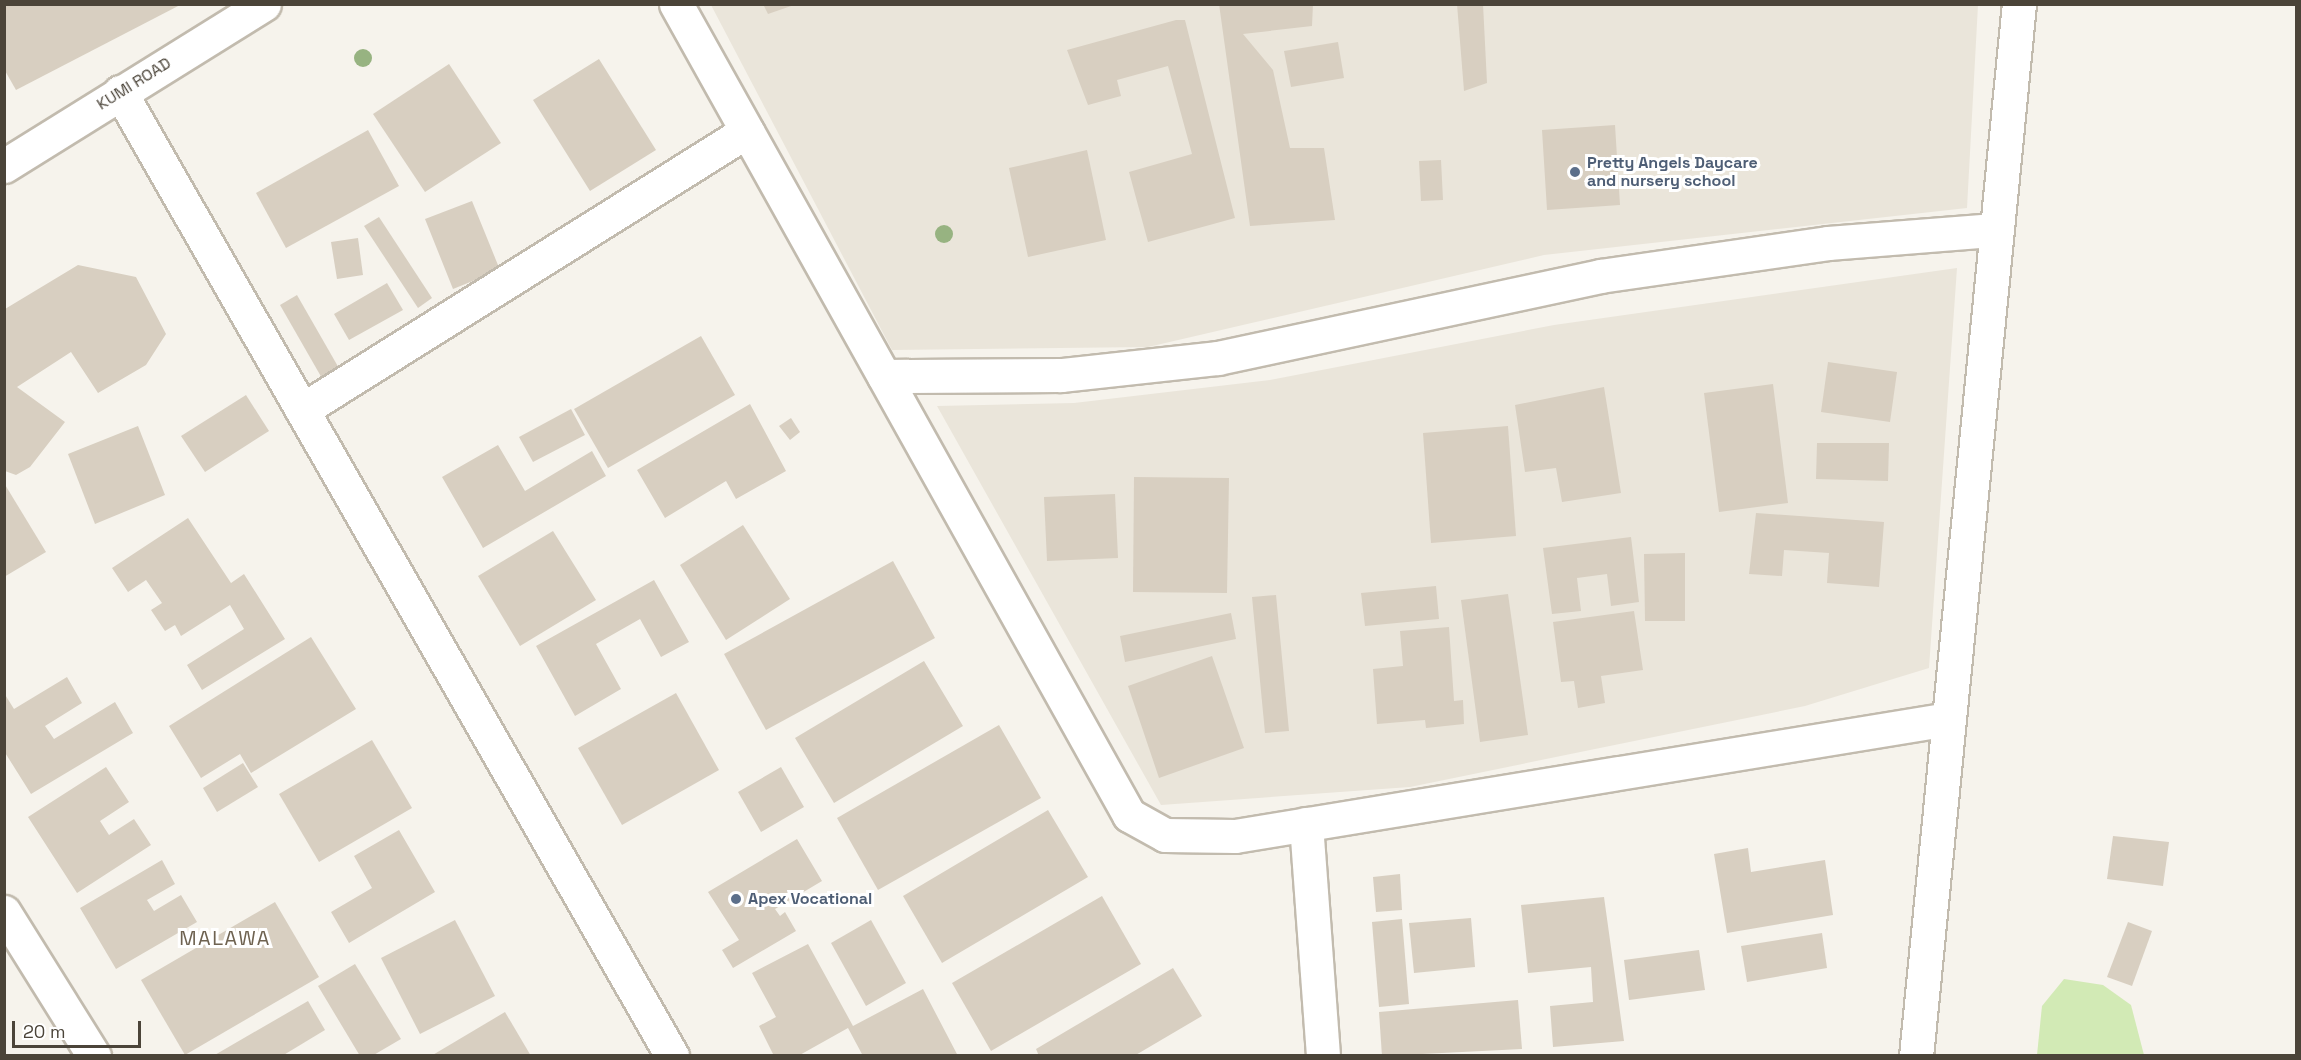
<!DOCTYPE html>
<html>
<head>
<meta charset="utf-8">
<style>
	body { margin:0 }
	#map { position:relative; width:2301px; height:1060px; overflow:hidden; background:#f6f3ec; font-family:"Space Grotesk",sans-serif }
	div>[style] { position:absolute }
	[style*='--x'] { left:calc(var(--x)*1px); top:calc(var(--y)*1px); width:calc(var(--w)*1px); rotate:calc(var(--a)*1deg) }
	.residential>* { inset:0; background:#eae5da }
	.green>* { inset:0; background:#d2eab5 }
	.building>* { inset:0; background:#d8cfc1 }
	.roads { filter:drop-shadow(2px 0 #c2bbae) drop-shadow(-2px 0 #c2bbae) drop-shadow(0 2px #c2bbae) drop-shadow(0 -2px #c2bbae) }
	.minor>* { height:33px; margin:-16.5px; padding:0 16.5px; transform-origin:16.5px; border-radius:16.5px; background:#fff }
	.trees>* { width:18px; height:18px; margin:-9px; border-radius:50%; background:#97b381 }
	.dots>* { width:16px; height:16px; translate:-50% -50%; box-sizing:border-box; border:3px solid #fff; border-radius:50% }
	span { translate:-50% -50%; white-space:nowrap; text-align:center; line-height:1.15; -webkit-text-stroke:6px #fff; paint-order:stroke }
	.street-label { font-size:16px; color:#4b4439 }
	.service-label { font-size:16px; color:#4e5e75; font-weight:700 }
	.left { translate:0 -50%; text-align:left }
	.quarter-label { font-size:20px; color:#6e6250; letter-spacing:1.5px }
	.frame { position:absolute; inset:0; border:6px solid #4b4439; pointer-events:none }
	.scale { position:absolute; left:12px; top:1021px; width:129px; height:27px; box-sizing:border-box; border:3px solid #4b4439; border-top:0; padding-left:8px; font-size:18px; line-height:21px; white-space:nowrap; color:#4b4439; -webkit-text-stroke:4px #fff; paint-order:stroke }
</style>
</head>
<body>
<div id="map">
	<div class="residential">
		<i style="clip-path:polygon(711px 5px,1978px 5px,1967px 208px,1544px 255px,1148px 347px,892px 350px)"></i>
		<i style="clip-path:polygon(1957px 268px,1929px 668px,1805px 706px,1410px 787px,1161px 805px,937px 406px,1074px 403px,1270px 380px,1554px 325px)"></i>
	</div>
	<div class="green">
		<i style="clip-path:polygon(2064px 979px,2103px 985px,2131px 1005px,2144px 1055px,2037px 1055px,2042px 1006px)"></i>
	</div>
	<div class="building">
		<i style="clip-path:polygon(4px 4px,182px 4px,16px 90px,4px 69px)"></i>
		<i style="clip-path:polygon(763px 4px,794px 4px,794px 5px,768px 14px)"></i>
		<i style="clip-path:polygon(1219px 4px,1313px 4px,1312px 26px,1243px 34px,1273px 70px,1290px 148px,1324px 148px,1335px 220px,1250px 226px)"></i>
		<i style="clip-path:polygon(1457px 4px,1483px 4px,1487px 83px,1464px 91px)"></i>
		<i style="clip-path:polygon(1176px 20px,1185px 20px,1235px 218px,1148px 242px,1129px 172px,1192px 154px,1168px 66px,1117px 80px,1121px 96px,1088px 105px,1067px 50px)"></i>
		<i style="clip-path:polygon(1338px 42px,1344px 78px,1291px 87px,1284px 51px)"></i>
		<i style="clip-path:polygon(599px 59px,656px 150px,590px 191px,533px 100px)"></i>
		<i style="clip-path:polygon(449px 64px,501px 143px,425px 192px,373px 114px)"></i>
		<i style="clip-path:polygon(1615px 125px,1620px 205px,1547px 210px,1542px 130px)"></i>
		<i style="clip-path:polygon(368px 130px,399px 186px,286px 248px,256px 193px)"></i>
		<i style="clip-path:polygon(1087px 150px,1106px 240px,1028px 257px,1009px 168px)"></i>
		<i style="clip-path:polygon(1441px 160px,1443px 200px,1421px 201px,1419px 161px)"></i>
		<i style="clip-path:polygon(472px 201px,500px 270px,453px 289px,425px 219px)"></i>
		<i style="clip-path:polygon(379px 217px,432px 298px,418px 308px,364px 226px)"></i>
		<i style="clip-path:polygon(358px 238px,363px 275px,337px 279px,331px 242px)"></i>
		<i style="clip-path:polygon(78px 265px,136px 277px,166px 334px,146px 365px,98px 393px,71px 352px,17px 387px,65px 422px,30px 467px,16px 475px,5px 471px,5px 309px)"></i>
		<i style="clip-path:polygon(387px 283px,403px 310px,349px 340px,334px 314px)"></i>
		<i style="clip-path:polygon(297px 295px,340px 370px,323px 380px,280px 305px)"></i>
		<i style="clip-path:polygon(701px 336px,735px 395px,608px 468px,574px 409px)"></i>
		<i style="clip-path:polygon(1828px 362px,1897px 372px,1890px 422px,1821px 412px)"></i>
		<i style="clip-path:polygon(1773px 384px,1788px 503px,1719px 512px,1704px 393px)"></i>
		<i style="clip-path:polygon(1604px 387px,1621px 493px,1562px 502px,1556px 468px,1525px 472px,1515px 405px)"></i>
		<i style="clip-path:polygon(246px 395px,269px 431px,205px 472px,181px 436px)"></i>
		<i style="clip-path:polygon(750px 404px,786px 471px,736px 499px,726px 481px,665px 518px,637px 470px)"></i>
		<i style="clip-path:polygon(571px 409px,585px 435px,533px 462px,519px 437px)"></i>
		<i style="clip-path:polygon(791px 418px,800px 432px,790px 440px,779px 426px)"></i>
		<i style="clip-path:polygon(138px 426px,165px 495px,95px 524px,68px 454px)"></i>
		<i style="clip-path:polygon(1508px 426px,1516px 536px,1431px 543px,1423px 433px)"></i>
		<i style="clip-path:polygon(1817px 443px,1889px 443px,1888px 481px,1816px 479px)"></i>
		<i style="clip-path:polygon(498px 445px,525px 491px,592px 451px,606px 476px,483px 548px,442px 477px)"></i>
		<i style="clip-path:polygon(1134px 477px,1229px 478px,1227px 593px,1133px 592px)"></i>
		<i style="clip-path:polygon(4px 483px,46px 552px,4px 577px)"></i>
		<i style="clip-path:polygon(1115px 494px,1118px 558px,1047px 561px,1044px 497px)"></i>
		<i style="clip-path:polygon(1756px 513px,1884px 522px,1879px 587px,1827px 583px,1829px 553px,1784px 550px,1782px 576px,1749px 574px)"></i>
		<i style="clip-path:polygon(188px 518px,231px 583px,244px 574px,285px 639px,202px 690px,187px 665px,244px 629px,230px 605px,181px 636px,175px 625px,165px 631px,151px 610px,162px 603px,146px 580px,128px 592px,112px 568px)"></i>
		<i style="clip-path:polygon(743px 525px,790px 599px,726px 640px,680px 565px)"></i>
		<i style="clip-path:polygon(553px 531px,596px 600px,520px 646px,478px 576px)"></i>
		<i style="clip-path:polygon(1631px 537px,1639px 602px,1611px 606px,1607px 574px,1577px 578px,1581px 611px,1552px 614px,1543px 548px)"></i>
		<i style="clip-path:polygon(1685px 553px,1685px 621px,1645px 621px,1644px 554px)"></i>
		<i style="clip-path:polygon(893px 561px,935px 638px,766px 730px,724px 654px)"></i>
		<i style="clip-path:polygon(654px 580px,689px 642px,661px 657px,640px 619px,596px 644px,621px 689px,575px 716px,536px 646px)"></i>
		<i style="clip-path:polygon(1436px 586px,1439px 619px,1365px 626px,1361px 593px)"></i>
		<i style="clip-path:polygon(1508px 594px,1528px 735px,1480px 742px,1461px 600px)"></i>
		<i style="clip-path:polygon(1276px 595px,1289px 731px,1265px 733px,1252px 597px)"></i>
		<i style="clip-path:polygon(1634px 611px,1643px 670px,1601px 676px,1605px 703px,1578px 708px,1574px 681px,1561px 682px,1553px 622px)"></i>
		<i style="clip-path:polygon(1231px 613px,1236px 639px,1125px 662px,1120px 636px)"></i>
		<i style="clip-path:polygon(1449px 627px,1454px 701px,1463px 700px,1464px 724px,1426px 728px,1425px 720px,1377px 724px,1373px 669px,1403px 666px,1400px 631px)"></i>
		<i style="clip-path:polygon(311px 637px,356px 709px,251px 773px,240px 754px,201px 778px,169px 726px)"></i>
		<i style="clip-path:polygon(1212px 656px,1244px 748px,1159px 778px,1128px 686px)"></i>
		<i style="clip-path:polygon(924px 661px,963px 726px,834px 803px,795px 738px)"></i>
		<i style="clip-path:polygon(67px 677px,82px 703px,45px 726px,54px 739px,115px 702px,133px 733px,31px 794px,4px 751px,4px 693px,14px 709px)"></i>
		<i style="clip-path:polygon(676px 693px,719px 770px,622px 825px,578px 748px)"></i>
		<i style="clip-path:polygon(999px 725px,1041px 798px,878px 890px,837px 818px)"></i>
		<i style="clip-path:polygon(372px 740px,412px 808px,319px 862px,279px 794px)"></i>
		<i style="clip-path:polygon(243px 763px,258px 787px,217px 812px,203px 788px)"></i>
		<i style="clip-path:polygon(106px 767px,129px 802px,100px 821px,109px 835px,134px 819px,151px 845px,77px 893px,28px 817px)"></i>
		<i style="clip-path:polygon(781px 767px,804px 807px,761px 832px,738px 792px)"></i>
		<i style="clip-path:polygon(1048px 810px,1088px 877px,942px 963px,903px 896px)"></i>
		<i style="clip-path:polygon(399px 830px,435px 892px,349px 943px,331px 912px,372px 888px,354px 856px)"></i>
		<i style="clip-path:polygon(2113px 836px,2169px 842px,2163px 886px,2107px 879px)"></i>
		<i style="clip-path:polygon(797px 839px,822px 881px,775px 909px,780px 916px,785px 912px,796px 931px,733px 968px,722px 950px,739px 940px,708px 892px)"></i>
		<i style="clip-path:polygon(1748px 848px,1751px 872px,1825px 860px,1833px 915px,1727px 933px,1714px 854px)"></i>
		<i style="clip-path:polygon(162px 860px,175px 884px,147px 900px,154px 911px,181px 895px,197px 922px,116px 969px,80px 908px)"></i>
		<i style="clip-path:polygon(1400px 874px,1402px 910px,1376px 912px,1373px 877px)"></i>
		<i style="clip-path:polygon(1102px 896px,1141px 964px,991px 1051px,952px 983px)"></i>
		<i style="clip-path:polygon(1604px 897px,1624px 1041px,1553px 1047px,1550px 1006px,1593px 1002px,1591px 967px,1528px 973px,1521px 905px)"></i>
		<i style="clip-path:polygon(275px 902px,319px 977px,185px 1055px,141px 980px)"></i>
		<i style="clip-path:polygon(1471px 918px,1475px 967px,1414px 973px,1409px 923px)"></i>
		<i style="clip-path:polygon(1402px 919px,1409px 1004px,1379px 1007px,1372px 922px)"></i>
		<i style="clip-path:polygon(455px 920px,495px 996px,420px 1034px,381px 958px)"></i>
		<i style="clip-path:polygon(871px 920px,906px 983px,866px 1006px,831px 943px)"></i>
		<i style="clip-path:polygon(2128px 922px,2152px 931px,2132px 986px,2107px 977px)"></i>
		<i style="clip-path:polygon(1822px 933px,1827px 968px,1747px 982px,1741px 946px)"></i>
		<i style="clip-path:polygon(808px 944px,853px 1026px,923px 989px,958px 1056px,863px 1056px,848px 1028px,798px 1056px,774px 1056px,759px 1026px,776px 1017px,752px 973px)"></i>
		<i style="clip-path:polygon(1699px 950px,1705px 990px,1629px 1000px,1624px 960px)"></i>
		<i style="clip-path:polygon(355px 964px,401px 1039px,372px 1056px,360px 1056px,318px 986px)"></i>
		<i style="clip-path:polygon(1173px 968px,1202px 1016px,1134px 1056px,1039px 1056px,1036px 1049px)"></i>
		<i style="clip-path:polygon(1518px 1000px,1522px 1049px,1382px 1056px,1379px 1012px)"></i>
		<i style="clip-path:polygon(308px 1001px,325px 1030px,282px 1056px,213px 1056px)"></i>
		<i style="clip-path:polygon(505px 1012px,531px 1056px,431px 1056px)"></i>
	</div>
	<div class="roads">
		<div class="minor">
			<i style="--x:676;--y:4;--w:929;--a:60.81"></i>
			<i style="--x:1129;--y:815;--w:41;--a:29.1"></i>
			<i style="--x:1165;--y:835;--w:70;--a:0.8"></i>
			<i style="--x:1235;--y:836;--w:723;--a:-9.32"></i>
			<i style="--x:120;--y:92;--w:1111;--a:60.2"></i>
			<i style="--x:4;--y:166;--w:306;--a:-31.9"></i>
			<i style="--x:884;--y:376;--w:177;--a:-0.3"></i>
			<i style="--x:1061;--y:375;--w:158;--a:-6.2"></i>
			<i style="--x:1218;--y:358;--w:391;--a:-12.1"></i>
			<i style="--x:1600;--y:276;--w:230;--a:-8.2"></i>
			<i style="--x:1828;--y:243;--w:167;--a:-4.5"></i>
			<i style="--x:302;--y:410;--w:525;--a:-32.09"></i>
			<i style="--x:1306;--y:824;--w:233;--a:85.8"></i>
			<i style="--x:4;--y:912;--w:170;--a:58"></i>
			<i style="--x:1916;--y:1056;--w:1057;--a:-84.41"></i>
		</div>
	</div>
	<div class="trees">
		<i style="left:363px;top:58px"></i>
		<i style="left:944px;top:234px"></i>
	</div>
	<div class="dots">
		<i style="left:1575px;top:172px;background:#5c6f8a"></i>
		<i style="left:736px;top:899px;background:#5c6f8a"></i>
	</div>
	<div class="street-label">
		<span style="left:134px;top:84px;rotate:-32deg">KUMI ROAD</span>
	</div>
	<div class="service-label">
		<span class="left" style="left:1587px;top:172px">Pretty Angels Daycare<br>and nursery school</span>
		<span class="left" style="left:748px;top:899px">Apex Vocational</span>
	</div>
	<div class="quarter-label">
		<span style="left:225px;top:938px">MALAWA</span>
	</div>
	<div class="frame"></div>
	<div class="scale">20 m</div>
</div>
</body>
</html>
